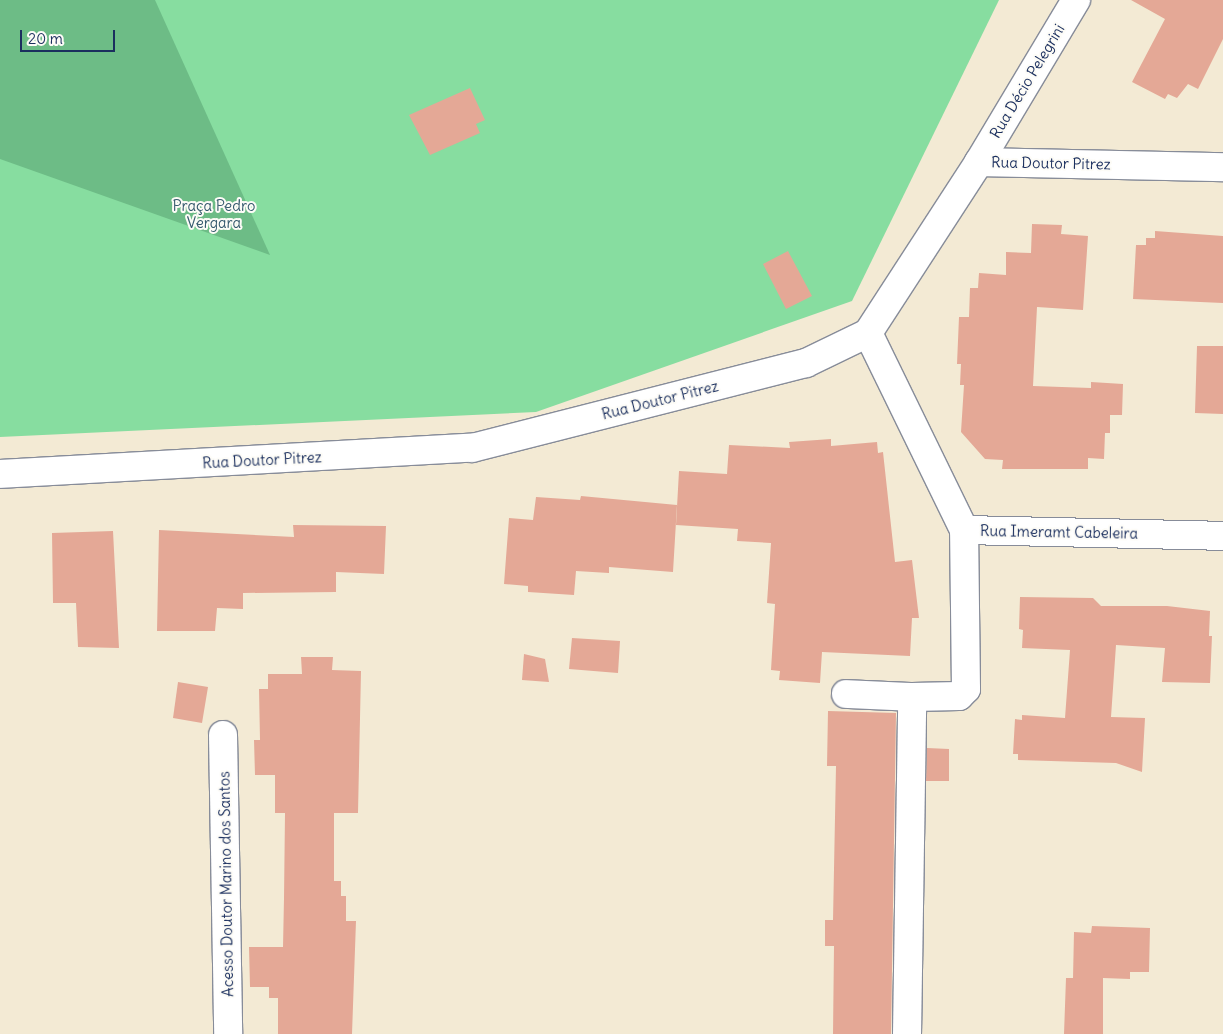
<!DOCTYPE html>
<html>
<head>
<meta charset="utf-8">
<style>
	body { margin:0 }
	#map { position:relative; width:1223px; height:1034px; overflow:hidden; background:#f3ead4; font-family:Delius,sans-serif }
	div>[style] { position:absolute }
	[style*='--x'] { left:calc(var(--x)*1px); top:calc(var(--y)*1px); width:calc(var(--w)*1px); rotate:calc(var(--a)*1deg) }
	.green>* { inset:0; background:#87dda0 }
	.forest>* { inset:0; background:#6dbc86 }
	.building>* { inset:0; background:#e4a896 }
	.roads { filter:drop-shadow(1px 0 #878c99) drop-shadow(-1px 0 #878c99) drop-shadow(0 1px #878c99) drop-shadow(0 -1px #878c99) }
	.minor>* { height:28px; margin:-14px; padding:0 14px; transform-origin:14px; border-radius:14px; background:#fff }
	span { translate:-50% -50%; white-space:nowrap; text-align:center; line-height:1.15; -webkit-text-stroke:4px #fdfcf7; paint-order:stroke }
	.street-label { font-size:15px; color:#1b2f5e }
	.park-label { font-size:15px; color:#365a6e }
	.scale { position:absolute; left:20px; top:30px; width:95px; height:22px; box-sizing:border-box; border:2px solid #1b2f5e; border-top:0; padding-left:6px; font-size:15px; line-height:18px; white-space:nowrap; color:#1b2f5e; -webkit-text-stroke:4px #fdfcf7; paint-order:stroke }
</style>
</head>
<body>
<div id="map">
	<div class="green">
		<i style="clip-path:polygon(0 0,999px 0,852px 301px,536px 412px,0 437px)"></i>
	</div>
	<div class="forest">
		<i style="clip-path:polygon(0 0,155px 0,270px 255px,0 159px)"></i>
	</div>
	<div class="building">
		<i style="clip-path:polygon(1131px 0,1223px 0,1223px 39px,1198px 89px,1188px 84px,1177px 98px,1168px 94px,1165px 99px,1132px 82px,1165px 19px)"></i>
		<i style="clip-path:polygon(470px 88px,485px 120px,476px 124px,480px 133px,430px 155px,409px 115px)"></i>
		<i style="clip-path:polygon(1032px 224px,1062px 225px,1061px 234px,1088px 236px,1083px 310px,1037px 307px,1033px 386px,1091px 388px,1091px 382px,1123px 384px,1122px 415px,1110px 415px,1110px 433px,1105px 433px,1104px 459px,1088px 458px,1088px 469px,1002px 469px,1003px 460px,985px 459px,961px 432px,964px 385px,960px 385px,961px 364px,957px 364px,959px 317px,969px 317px,970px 288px,978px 288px,979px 273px,1006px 275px,1006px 252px,1031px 253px)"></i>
		<i style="clip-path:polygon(1155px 231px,1223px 236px,1223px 303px,1133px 299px,1136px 245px,1146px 245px,1146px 238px,1155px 238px)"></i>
		<i style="clip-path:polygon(788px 251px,812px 296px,786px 309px,763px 264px)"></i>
		<i style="clip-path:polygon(1197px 346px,1223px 346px,1223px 414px,1195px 413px)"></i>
		<i style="clip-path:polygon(831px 439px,831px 446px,877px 442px,878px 453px,883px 452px,895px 562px,912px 560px,919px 618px,912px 618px,910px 656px,822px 652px,820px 683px,779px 680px,780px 671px,771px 670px,775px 604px,767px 603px,771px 543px,737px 541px,738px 529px,676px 525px,679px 471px,727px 474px,729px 445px,790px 448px,789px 442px)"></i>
		<i style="clip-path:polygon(581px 496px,677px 505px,673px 572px,609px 567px,609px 573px,576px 571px,574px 595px,528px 592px,528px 586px,504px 584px,509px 518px,533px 520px,536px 497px,580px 500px)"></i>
		<i style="clip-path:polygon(293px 525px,386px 526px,384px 574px,336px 572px,336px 592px,243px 593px,243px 609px,217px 608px,215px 631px,157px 631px,159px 530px,294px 537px)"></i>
		<i style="clip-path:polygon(113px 531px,119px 648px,78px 647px,76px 603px,53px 603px,52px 533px)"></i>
		<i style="clip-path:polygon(1020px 597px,1093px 598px,1101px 606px,1167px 606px,1210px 611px,1209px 636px,1212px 636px,1210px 683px,1162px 682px,1165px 648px,1116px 645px,1111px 717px,1145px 718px,1142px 772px,1116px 763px,1018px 760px,1018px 754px,1013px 754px,1015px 719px,1022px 720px,1022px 715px,1065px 718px,1070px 650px,1022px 648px,1023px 630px,1019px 629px)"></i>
		<i style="clip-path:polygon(572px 638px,620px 641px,618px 673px,569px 669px)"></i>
		<i style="clip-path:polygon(524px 654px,545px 659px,549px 682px,522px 680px)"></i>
		<i style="clip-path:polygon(301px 657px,333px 657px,332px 670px,361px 671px,358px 813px,334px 813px,334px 881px,341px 881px,341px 896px,346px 896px,346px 921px,356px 921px,352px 1034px,278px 1034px,278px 998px,269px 998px,269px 987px,250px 987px,249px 947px,283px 947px,284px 898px,285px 813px,275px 813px,275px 775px,255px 775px,254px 740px,260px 740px,259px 689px,268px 689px,268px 674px,302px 674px)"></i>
		<i style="clip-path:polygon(178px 682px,208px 687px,202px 723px,173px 718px)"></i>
		<i style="clip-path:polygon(828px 711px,896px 713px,891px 1034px,833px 1034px,834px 946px,825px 946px,825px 920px,833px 920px,836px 766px,827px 766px)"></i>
		<i style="clip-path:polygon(927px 748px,949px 749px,949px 781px,926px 781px)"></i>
		<i style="clip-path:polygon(1092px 926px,1150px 928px,1149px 972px,1130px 972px,1130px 979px,1103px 978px,1103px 1034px,1064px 1034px,1066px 978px,1073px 978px,1074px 932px,1091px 933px)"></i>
	</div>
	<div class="roads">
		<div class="minor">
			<i style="--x:979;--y:162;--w:244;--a:1.2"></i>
			<i style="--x:868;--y:333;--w:219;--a:64"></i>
			<i style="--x:964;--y:530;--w:259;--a:1.3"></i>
			<i style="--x:0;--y:474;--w:473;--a:-3.2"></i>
			<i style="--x:472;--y:448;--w:345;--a:-14.3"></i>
			<i style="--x:806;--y:363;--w:69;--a:-25.8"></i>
			<i style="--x:868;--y:333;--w:204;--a:-57"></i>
			<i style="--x:979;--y:162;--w:189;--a:-59.1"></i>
			<i style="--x:846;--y:694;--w:66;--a:2.6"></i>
			<i style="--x:223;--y:735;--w:299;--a:89"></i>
			<i style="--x:907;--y:1034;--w:337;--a:-89.1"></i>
			<i style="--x:912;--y:697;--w:47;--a:-1.2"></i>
			<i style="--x:959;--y:696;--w:10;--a:-45"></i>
			<i style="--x:966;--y:689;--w:159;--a:-90.7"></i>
		</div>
	</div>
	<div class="street-label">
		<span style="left:1027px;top:81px;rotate:-59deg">Rua Décio Pelegrini</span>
		<span style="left:1051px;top:163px;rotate:1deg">Rua Doutor Pitrez</span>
		<span style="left:660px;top:400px;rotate:-14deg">Rua Doutor Pitrez</span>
		<span style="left:262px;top:460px;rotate:-3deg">Rua Doutor Pitrez</span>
		<span style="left:1059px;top:532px;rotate:1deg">Rua Imeramt Cabeleira</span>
		<span style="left:226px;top:884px;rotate:-91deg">Acesso Doutor Marino dos Santos</span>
	</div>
	<div class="park-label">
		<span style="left:214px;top:214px">Praça Pedro<br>Vergara</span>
	</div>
	<div class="scale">20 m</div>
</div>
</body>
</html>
